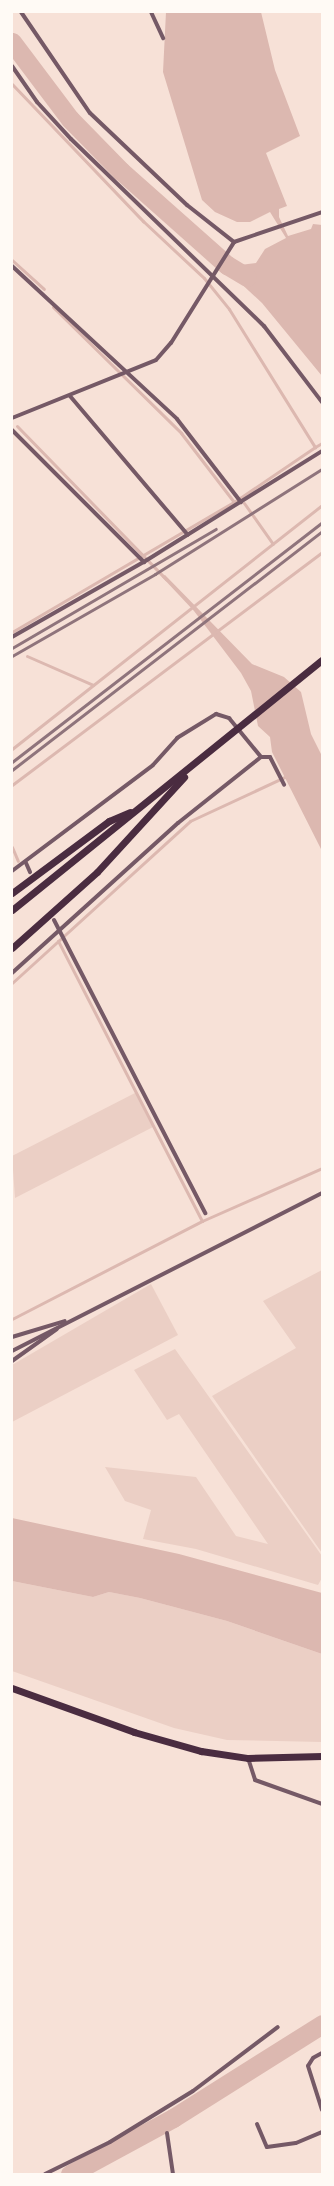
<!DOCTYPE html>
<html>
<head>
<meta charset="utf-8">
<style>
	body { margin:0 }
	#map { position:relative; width:334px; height:2186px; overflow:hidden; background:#f7e1d7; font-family:"Source Sans 3",sans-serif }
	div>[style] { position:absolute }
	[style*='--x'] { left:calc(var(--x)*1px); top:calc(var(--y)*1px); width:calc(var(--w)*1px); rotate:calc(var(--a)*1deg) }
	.green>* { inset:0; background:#ebcfc5 }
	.water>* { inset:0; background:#dcb8b0 }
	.stream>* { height:3px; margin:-1.5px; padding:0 1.5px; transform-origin:1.5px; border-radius:1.5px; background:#dcb8b0 }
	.river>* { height:19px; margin:-9.5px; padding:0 9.5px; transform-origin:9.5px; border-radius:9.5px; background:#dcb8b0 }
	.minor>* { height:4px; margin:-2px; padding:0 2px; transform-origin:2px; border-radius:2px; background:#755966 }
	.trunk>* { height:7px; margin:-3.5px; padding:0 3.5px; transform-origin:3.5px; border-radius:3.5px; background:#4a2c40 }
	.rail>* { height:3px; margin:-1.5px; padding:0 1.5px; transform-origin:1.5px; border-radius:1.5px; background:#8f747c }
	span { translate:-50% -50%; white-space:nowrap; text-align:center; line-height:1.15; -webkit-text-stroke:3px #fffaf5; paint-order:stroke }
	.frame { position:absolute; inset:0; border:13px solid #fffaf5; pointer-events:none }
</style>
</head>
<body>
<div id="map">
	<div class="green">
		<i style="clip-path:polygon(135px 1093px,153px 1127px,15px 1198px,12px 1156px)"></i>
		<i style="clip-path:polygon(322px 1270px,322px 1553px,212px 1396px,296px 1348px,263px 1301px)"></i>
		<i style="clip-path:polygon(151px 1284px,178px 1335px,12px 1422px,12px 1365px)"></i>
		<i style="clip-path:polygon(175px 1349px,322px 1556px,322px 1578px,318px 1585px,196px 1549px,143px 1539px,151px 1510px,125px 1501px,105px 1467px,196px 1477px,236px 1536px,268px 1544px,179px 1414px,167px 1420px,134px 1370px)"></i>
		<i style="clip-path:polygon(12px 1581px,93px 1597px,109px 1592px,140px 1598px,227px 1621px,322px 1654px,322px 1742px,227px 1740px,174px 1728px,12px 1671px)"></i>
	</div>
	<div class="water">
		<i style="clip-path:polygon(166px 12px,261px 12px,275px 70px,300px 136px,266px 153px,287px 206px,279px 209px,279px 217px,288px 236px,311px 229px,313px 224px,322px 225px,322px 376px,262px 303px,235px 278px,221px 271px,229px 259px,240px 265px,256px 263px,265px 249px,286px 238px,270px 212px,250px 222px,237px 222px,215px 212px,202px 200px,163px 72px)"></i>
		<i style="clip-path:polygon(165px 575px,252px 664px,284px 677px,301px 692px,311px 734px,322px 756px,322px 851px,272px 752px,270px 737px,258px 726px,251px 691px,241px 673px,194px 611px,162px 577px)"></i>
		<i style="clip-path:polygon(12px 1518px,179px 1554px,322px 1593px,322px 1654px,227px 1621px,140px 1598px,109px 1592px,93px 1597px,12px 1581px)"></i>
	</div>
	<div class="stream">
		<i style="--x:12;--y:84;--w:190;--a:46.3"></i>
		<i style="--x:143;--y:221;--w:83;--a:43.1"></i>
		<i style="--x:204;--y:278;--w:40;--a:51"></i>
		<i style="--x:229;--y:309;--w:163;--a:58.1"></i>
		<i style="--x:315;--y:447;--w:8;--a:-30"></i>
		<i style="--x:12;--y:260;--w:43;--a:42.2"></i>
		<i style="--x:53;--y:307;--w:180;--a:44.5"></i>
		<i style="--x:181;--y:433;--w:87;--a:52.5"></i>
		<i style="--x:17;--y:426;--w:214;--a:45.8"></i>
		<i style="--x:244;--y:503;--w:50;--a:54.7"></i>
		<i style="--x:12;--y:632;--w:257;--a:-30.4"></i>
		<i style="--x:234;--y:502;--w:98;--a:-34.2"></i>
		<i style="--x:27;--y:656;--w:72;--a:23.7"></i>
		<i style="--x:12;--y:749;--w:395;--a:-38.2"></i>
		<i style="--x:12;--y:785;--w:388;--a:-36.9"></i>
		<i style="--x:12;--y:847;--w:15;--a:67"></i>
		<i style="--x:12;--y:983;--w:241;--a:-42.3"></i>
		<i style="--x:190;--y:821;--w:107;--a:-24.9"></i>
		<i style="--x:202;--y:1221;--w:131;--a:-23.8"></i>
		<i style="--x:12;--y:1319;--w:214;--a:-27.3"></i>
		<i style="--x:202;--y:1221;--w:315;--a:-117.2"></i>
	</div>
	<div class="river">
		<i style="--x:12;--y:42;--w:96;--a:53"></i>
		<i style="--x:70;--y:119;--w:73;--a:45.6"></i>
		<i style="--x:121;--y:171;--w:142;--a:41.6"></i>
		<i style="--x:227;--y:265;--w:23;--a:31"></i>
		<i style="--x:70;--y:2174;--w:117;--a:-28.5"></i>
		<i style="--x:173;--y:2118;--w:176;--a:-32.2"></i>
	</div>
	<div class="minor">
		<i style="--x:21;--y:12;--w:122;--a:55.7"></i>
		<i style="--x:90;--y:113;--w:134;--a:43.5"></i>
		<i style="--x:187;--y:205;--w:60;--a:38.2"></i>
		<i style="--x:151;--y:12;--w:29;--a:65"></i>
		<i style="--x:12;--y:66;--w:44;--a:55.2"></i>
		<i style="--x:37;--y:102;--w:50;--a:47.4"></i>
		<i style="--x:71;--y:139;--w:269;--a:44.1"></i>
		<i style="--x:264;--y:326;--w:96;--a:52.7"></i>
		<i style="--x:12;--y:266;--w:225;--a:42.8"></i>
		<i style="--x:177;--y:419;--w:105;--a:52.4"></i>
		<i style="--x:70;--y:396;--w:182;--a:49.7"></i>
		<i style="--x:12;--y:418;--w:155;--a:-21.9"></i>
		<i style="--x:156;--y:360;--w:23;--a:-49"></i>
		<i style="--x:171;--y:343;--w:119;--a:-58"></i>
		<i style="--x:234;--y:242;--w:93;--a:-18.8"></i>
		<i style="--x:12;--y:430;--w:187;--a:45"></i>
		<i style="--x:12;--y:637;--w:155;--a:-29.7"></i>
		<i style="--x:147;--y:560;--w:206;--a:-31.9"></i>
		<i style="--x:26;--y:863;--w:10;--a:66"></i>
		<i style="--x:12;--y:871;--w:176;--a:-36.9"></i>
		<i style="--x:153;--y:765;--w:36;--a:-48"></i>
		<i style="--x:177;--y:738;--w:46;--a:-31.6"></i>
		<i style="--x:216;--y:714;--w:14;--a:17"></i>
		<i style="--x:229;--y:718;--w:50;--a:50.6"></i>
		<i style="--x:54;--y:920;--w:330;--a:62.7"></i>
		<i style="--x:12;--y:973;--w:224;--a:-42.1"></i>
		<i style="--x:178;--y:823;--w:106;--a:-38.5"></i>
		<i style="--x:261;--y:757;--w:9;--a:0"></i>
		<i style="--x:270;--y:757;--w:31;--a:63"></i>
		<i style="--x:12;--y:1337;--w:55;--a:-16.8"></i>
		<i style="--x:12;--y:1351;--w:348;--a:-27"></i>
		<i style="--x:12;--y:1361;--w:55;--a:-35.4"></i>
		<i style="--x:248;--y:1758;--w:23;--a:72"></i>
		<i style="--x:255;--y:1780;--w:71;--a:19.7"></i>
		<i style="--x:322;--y:2053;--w:10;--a:151"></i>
		<i style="--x:313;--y:2058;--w:9;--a:122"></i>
		<i style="--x:308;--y:2066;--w:46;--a:72.3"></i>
		<i style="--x:257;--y:2124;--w:25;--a:67"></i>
		<i style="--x:267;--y:2147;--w:29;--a:-8"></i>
		<i style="--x:296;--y:2143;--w:28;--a:-23"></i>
		<i style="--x:167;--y:2133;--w:41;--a:81.7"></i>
		<i style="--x:45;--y:2174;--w:72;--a:-26.2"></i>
		<i style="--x:110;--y:2142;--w:97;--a:-31.6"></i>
		<i style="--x:193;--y:2091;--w:106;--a:-37"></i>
	</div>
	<div class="trunk">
		<i style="--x:12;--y:893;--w:121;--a:-36.6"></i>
		<i style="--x:109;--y:821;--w:23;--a:-23"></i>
		<i style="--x:12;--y:910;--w:398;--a:-38.9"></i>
		<i style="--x:12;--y:948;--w:114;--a:-41.8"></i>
		<i style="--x:97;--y:872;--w:129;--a:-47.5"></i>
		<i style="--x:12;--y:1688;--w:130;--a:19.8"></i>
		<i style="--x:134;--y:1732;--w:70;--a:15.8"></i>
		<i style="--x:201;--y:1751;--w:48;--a:8.5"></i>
		<i style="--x:248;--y:1758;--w:74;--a:-1.5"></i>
	</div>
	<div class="rail">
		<i style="--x:12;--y:648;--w:236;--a:-30.3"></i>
		<i style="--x:12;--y:656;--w:165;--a:-29.8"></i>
		<i style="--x:155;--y:574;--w:197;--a:-32.2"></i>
		<i style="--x:12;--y:762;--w:392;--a:-37.7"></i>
		<i style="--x:12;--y:770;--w:391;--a:-37.6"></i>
	</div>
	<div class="frame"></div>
</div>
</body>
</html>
